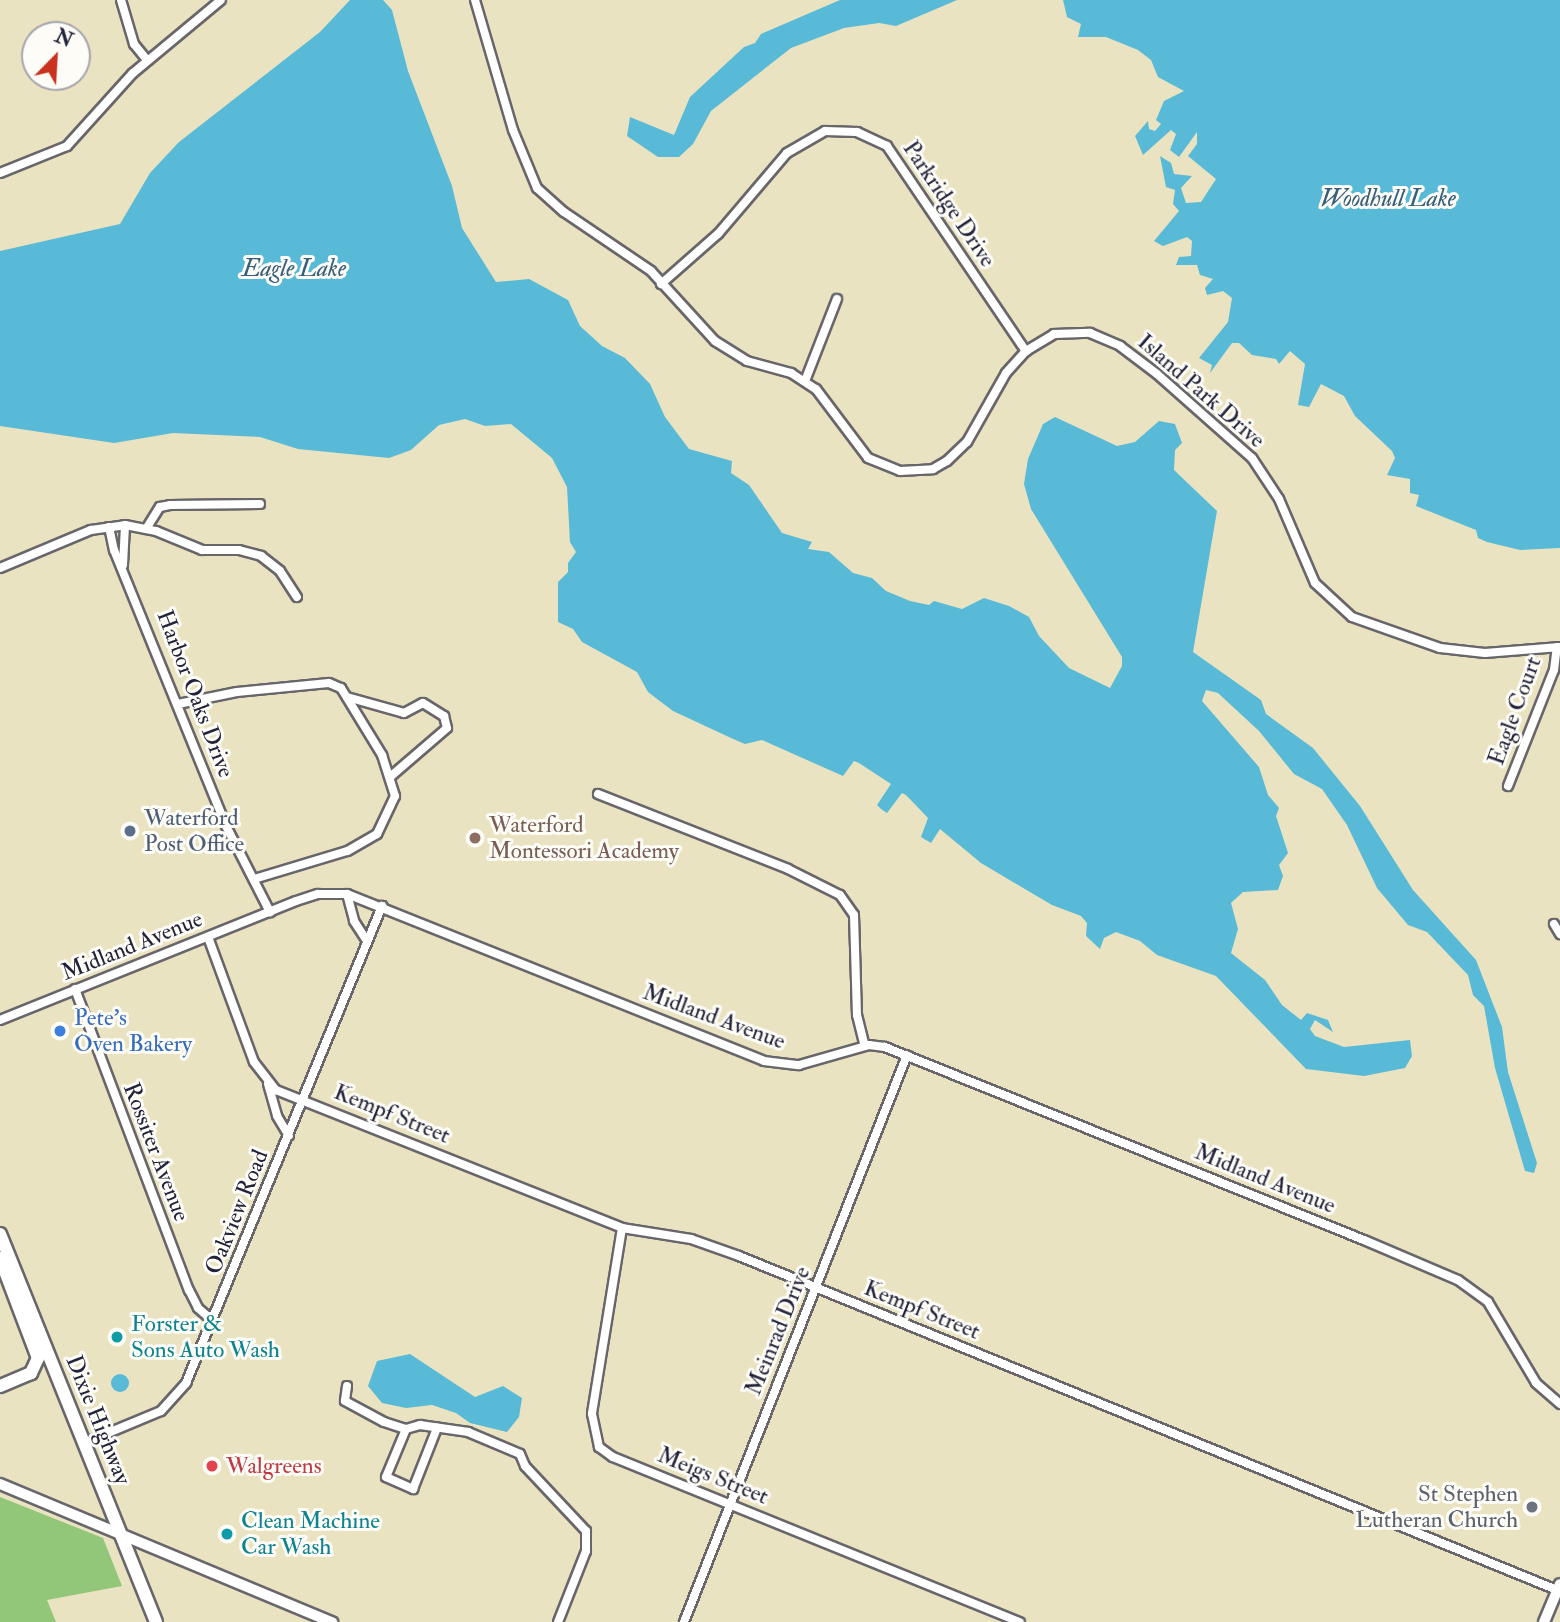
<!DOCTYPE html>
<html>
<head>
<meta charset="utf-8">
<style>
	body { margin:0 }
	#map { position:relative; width:1560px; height:1622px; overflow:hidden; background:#eae3c2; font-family:"IM FELL Double Pica",serif }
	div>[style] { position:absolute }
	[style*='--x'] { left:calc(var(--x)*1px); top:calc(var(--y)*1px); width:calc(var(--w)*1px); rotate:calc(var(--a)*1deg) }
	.green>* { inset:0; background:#92c779 }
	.water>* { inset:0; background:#58bad6 }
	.round { border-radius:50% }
	.roads { filter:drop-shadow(2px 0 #68666a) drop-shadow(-2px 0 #68666a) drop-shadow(0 2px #68666a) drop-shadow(0 -2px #68666a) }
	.street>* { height:8px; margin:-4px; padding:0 4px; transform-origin:4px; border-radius:4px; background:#fff }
	.secondary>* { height:10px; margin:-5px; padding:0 5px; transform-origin:5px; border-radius:5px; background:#fff }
	.primary>* { height:12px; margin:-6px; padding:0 6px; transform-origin:6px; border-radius:6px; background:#fff }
	.dots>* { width:19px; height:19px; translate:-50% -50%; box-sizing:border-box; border:4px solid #fdfcf7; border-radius:50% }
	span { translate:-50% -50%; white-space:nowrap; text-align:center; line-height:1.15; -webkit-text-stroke:6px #fdfcf7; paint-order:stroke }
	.street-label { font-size:23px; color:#22223b }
	.service-label { font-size:23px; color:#4e5e75 }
	.left { translate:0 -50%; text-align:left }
	.education-label { font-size:23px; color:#785e54 }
	.shop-label { font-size:23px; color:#366cbe }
	.culture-label { font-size:23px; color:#0d838f }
	.health-label { font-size:23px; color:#be3a42 }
	.worship-label { font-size:23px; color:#5b616d }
	.right { translate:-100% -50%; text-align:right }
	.water-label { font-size:24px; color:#385f79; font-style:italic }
	.north { position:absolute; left:21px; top:21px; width:70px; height:70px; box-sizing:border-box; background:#fdfcf7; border:2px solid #a5a5ac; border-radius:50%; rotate:24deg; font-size:19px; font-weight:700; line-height:28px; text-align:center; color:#22223b }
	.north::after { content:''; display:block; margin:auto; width:24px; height:32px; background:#c8321e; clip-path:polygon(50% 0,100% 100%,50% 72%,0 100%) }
</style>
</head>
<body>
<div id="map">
	<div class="green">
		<i style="clip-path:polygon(0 1497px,103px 1538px,122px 1586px,47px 1600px,56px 1622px,0 1622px)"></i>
	</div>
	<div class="water">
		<i style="clip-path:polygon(350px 0,383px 0,392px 10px,408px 71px,452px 186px,462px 228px,496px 282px,529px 279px,568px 300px,580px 326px,602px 346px,625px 358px,650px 384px,665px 417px,689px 449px,732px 461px,731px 473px,749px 485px,782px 533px,812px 542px,808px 549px,829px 552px,853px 573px,872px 578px,886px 591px,910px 601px,929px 605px,934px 601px,962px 609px,984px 598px,1009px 606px,1029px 617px,1039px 636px,1069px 668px,1110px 688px,1122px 666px,1122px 657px,1031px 509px,1024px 484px,1028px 459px,1043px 424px,1055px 417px,1117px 446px,1135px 442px,1159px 421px,1175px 424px,1182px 443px,1175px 450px,1174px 470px,1217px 511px,1193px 652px,1261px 700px,1266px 714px,1313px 748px,1360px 806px,1413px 890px,1476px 960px,1502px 1027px,1508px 1072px,1537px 1163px,1534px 1173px,1525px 1171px,1495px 1068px,1484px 1006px,1473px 995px,1468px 975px,1427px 932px,1408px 925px,1377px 888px,1347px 825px,1322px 789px,1294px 774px,1259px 731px,1218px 693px,1206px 690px,1202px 701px,1259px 767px,1268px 795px,1279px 808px,1276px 816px,1288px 853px,1279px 865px,1283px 876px,1278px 890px,1243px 892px,1231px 903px,1238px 929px,1231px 953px,1265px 980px,1282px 1005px,1301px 1020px,1307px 1013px,1328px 1020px,1333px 1032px,1315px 1020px,1310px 1029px,1315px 1036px,1344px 1047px,1410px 1040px,1412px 1056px,1405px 1068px,1364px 1076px,1306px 1069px,1216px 976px,1157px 955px,1140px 941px,1116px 932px,1104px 938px,1100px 949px,1086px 936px,1087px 923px,1081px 916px,1052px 905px,981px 863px,940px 829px,931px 843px,921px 837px,928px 818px,906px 795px,902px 793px,887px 813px,881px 809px,877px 805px,891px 784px,859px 763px,854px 761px,843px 776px,762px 740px,745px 744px,731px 738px,673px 711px,648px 692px,637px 672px,582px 642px,573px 629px,558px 622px,558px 582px,568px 572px,568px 563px,576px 552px,570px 542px,567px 487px,552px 458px,511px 424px,485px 426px,465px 419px,439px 425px,411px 450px,389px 458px,298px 449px,260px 437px,173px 433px,114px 443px,0 426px,0 251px,120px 224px,150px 173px,179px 142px,320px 32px)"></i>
		<i style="clip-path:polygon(840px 0,957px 0,896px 26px,879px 23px,844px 28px,791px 48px,711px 111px,693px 144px,679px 157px,658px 157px,627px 136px,630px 117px,674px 135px,690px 97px,744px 47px,755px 43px,761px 34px)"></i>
		<i style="clip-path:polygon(1063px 0,1560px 0,1560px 548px,1520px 550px,1487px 542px,1478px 538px,1476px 530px,1416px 506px,1419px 495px,1410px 493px,1410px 479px,1387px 475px,1395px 458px,1392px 451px,1355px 416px,1344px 396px,1321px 384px,1309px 407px,1298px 405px,1305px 364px,1290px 351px,1279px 364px,1276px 359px,1252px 355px,1239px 343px,1232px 343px,1210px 373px,1212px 365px,1199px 358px,1228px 322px,1232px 298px,1223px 291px,1207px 295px,1205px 288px,1213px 279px,1200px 275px,1197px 265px,1176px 265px,1179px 257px,1191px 256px,1192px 241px,1187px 237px,1163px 246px,1154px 241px,1179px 211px,1173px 204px,1175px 190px,1166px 187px,1160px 156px,1171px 163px,1174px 174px,1192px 176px,1181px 188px,1186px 203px,1201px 202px,1216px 179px,1188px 156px,1197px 144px,1197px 132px,1179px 157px,1170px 150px,1176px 134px,1171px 130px,1143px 155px,1135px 136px,1148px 121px,1149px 129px,1155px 131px,1161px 124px,1156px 120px,1164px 101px,1184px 91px,1158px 77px,1151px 60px,1138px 50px,1106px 37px,1078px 37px,1081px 24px,1067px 17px)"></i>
		<i style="clip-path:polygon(410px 1354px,475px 1397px,503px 1386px,522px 1398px,519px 1417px,507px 1432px,470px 1423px,456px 1413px,432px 1405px,406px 1408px,382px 1403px,368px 1386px,377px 1361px)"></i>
		<i class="round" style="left:111px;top:1374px;width:18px;height:18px"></i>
	</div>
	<div class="roads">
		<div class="street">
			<i style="--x:121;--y:0;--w:46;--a:73.5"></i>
			<i style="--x:134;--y:44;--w:21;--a:51"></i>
			<i style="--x:475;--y:0;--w:135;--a:73.7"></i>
			<i style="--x:513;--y:130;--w:63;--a:67.5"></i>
			<i style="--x:537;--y:188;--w:36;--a:42"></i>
			<i style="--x:564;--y:212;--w:105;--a:34.1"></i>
			<i style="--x:651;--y:271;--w:95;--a:47.6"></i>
			<i style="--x:715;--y:341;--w:38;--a:32"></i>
			<i style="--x:747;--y:361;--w:46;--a:15.3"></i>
			<i style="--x:791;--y:373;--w:30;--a:33"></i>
			<i style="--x:816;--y:389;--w:86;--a:53"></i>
			<i style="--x:868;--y:458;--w:35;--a:22"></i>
			<i style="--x:900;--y:471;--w:33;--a:-3"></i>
			<i style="--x:933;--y:469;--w:16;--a:-30"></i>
			<i style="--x:947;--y:461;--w:28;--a:-44"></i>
			<i style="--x:967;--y:442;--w:79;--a:-60.5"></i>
			<i style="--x:1006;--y:373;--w:30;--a:-48"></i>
			<i style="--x:1026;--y:351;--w:33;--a:-31"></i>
			<i style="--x:1054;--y:334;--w:36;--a:-2"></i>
			<i style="--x:1090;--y:333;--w:33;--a:23"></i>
			<i style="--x:1120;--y:346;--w:46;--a:37.1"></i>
			<i style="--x:1157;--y:374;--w:127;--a:41.5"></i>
			<i style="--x:1252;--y:458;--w:49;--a:56.6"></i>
			<i style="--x:1279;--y:499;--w:91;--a:66.8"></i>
			<i style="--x:1315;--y:583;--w:50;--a:42.6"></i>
			<i style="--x:1352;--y:617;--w:93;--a:19.4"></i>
			<i style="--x:1440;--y:648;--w:45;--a:6.3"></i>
			<i style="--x:1485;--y:653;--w:75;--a:-4.6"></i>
			<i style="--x:0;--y:173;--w:72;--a:-21.9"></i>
			<i style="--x:67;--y:146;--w:98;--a:-47.9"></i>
			<i style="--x:133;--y:73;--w:114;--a:-39.7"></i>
			<i style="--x:661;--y:284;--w:76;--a:-41.3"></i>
			<i style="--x:718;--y:234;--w:106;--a:-49.6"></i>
			<i style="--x:787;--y:153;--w:44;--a:-30.1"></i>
			<i style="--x:825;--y:131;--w:32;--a:2"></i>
			<i style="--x:857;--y:132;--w:33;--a:25"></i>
			<i style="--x:887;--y:146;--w:248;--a:55.9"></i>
			<i style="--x:805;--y:381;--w:88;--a:-68.7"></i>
			<i style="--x:109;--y:527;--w:24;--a:78"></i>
			<i style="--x:114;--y:550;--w:298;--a:67.9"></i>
			<i style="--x:226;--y:826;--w:97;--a:62.9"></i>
			<i style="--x:146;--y:529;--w:26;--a:-58"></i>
			<i style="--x:160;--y:507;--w:10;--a:-11"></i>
			<i style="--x:170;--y:505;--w:90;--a:-0.6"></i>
			<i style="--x:123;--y:565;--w:40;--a:-87.1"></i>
			<i style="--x:0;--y:568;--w:99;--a:-22.7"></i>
			<i style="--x:91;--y:530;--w:34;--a:-8"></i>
			<i style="--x:125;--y:525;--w:32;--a:11"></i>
			<i style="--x:156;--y:531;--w:50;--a:22.4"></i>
			<i style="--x:202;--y:550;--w:37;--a:0"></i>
			<i style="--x:239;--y:550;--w:23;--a:15"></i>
			<i style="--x:261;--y:556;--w:24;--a:38"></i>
			<i style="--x:280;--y:571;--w:31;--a:57"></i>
			<i style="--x:347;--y:697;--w:59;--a:15.7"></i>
			<i style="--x:404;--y:713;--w:21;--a:-28"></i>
			<i style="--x:423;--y:703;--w:25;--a:32"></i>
			<i style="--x:444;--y:716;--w:12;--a:76"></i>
			<i style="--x:447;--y:728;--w:75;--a:139.3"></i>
			<i style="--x:178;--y:704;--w:60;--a:-11.5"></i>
			<i style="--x:237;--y:692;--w:92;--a:-5.6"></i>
			<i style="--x:329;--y:683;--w:13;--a:23"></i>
			<i style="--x:341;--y:688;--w:79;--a:58.5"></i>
			<i style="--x:382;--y:755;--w:43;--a:72.4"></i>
			<i style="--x:395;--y:796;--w:42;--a:115.3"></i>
			<i style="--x:377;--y:834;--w:34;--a:150"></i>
			<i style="--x:347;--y:851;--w:97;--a:163.2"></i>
			<i style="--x:1508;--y:786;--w:125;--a:-68.4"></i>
			<i style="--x:1554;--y:670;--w:23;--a:-83"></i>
			<i style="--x:598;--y:794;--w:204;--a:21.5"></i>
			<i style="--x:788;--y:869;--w:58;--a:26.6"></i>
			<i style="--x:840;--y:895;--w:24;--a:55"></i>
			<i style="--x:854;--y:915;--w:100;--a:88.3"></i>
			<i style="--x:857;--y:1015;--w:32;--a:76"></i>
			<i style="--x:347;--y:894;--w:28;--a:75"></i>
			<i style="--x:354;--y:921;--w:24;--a:57"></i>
			<i style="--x:1554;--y:924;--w:12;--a:59"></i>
			<i style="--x:208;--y:937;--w:133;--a:69.8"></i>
			<i style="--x:254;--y:1062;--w:36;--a:52"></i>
			<i style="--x:276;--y:1090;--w:373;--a:21.7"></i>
			<i style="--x:622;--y:1228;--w:70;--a:9.1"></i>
			<i style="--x:691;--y:1239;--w:51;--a:19.5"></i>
			<i style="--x:739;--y:1256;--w:884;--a:22.21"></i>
			<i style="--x:75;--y:989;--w:322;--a:69.3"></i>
			<i style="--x:189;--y:1290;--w:20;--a:63"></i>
			<i style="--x:198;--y:1308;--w:20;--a:41"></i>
			<i style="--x:0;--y:1020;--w:319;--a:-21.9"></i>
			<i style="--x:296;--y:901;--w:23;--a:-18"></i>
			<i style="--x:318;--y:894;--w:29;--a:0"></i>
			<i style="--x:347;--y:894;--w:449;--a:21.8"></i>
			<i style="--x:764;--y:1061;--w:35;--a:7"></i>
			<i style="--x:799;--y:1065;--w:73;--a:-15.9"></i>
			<i style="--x:869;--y:1045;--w:16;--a:7"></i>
			<i style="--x:885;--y:1047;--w:516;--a:21.95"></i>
			<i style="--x:1364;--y:1240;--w:102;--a:23.1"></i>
			<i style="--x:1458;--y:1280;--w:37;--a:36"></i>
			<i style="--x:1488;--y:1302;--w:94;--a:59.3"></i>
			<i style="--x:1536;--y:1383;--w:32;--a:41"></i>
			<i style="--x:268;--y:1084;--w:33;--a:74"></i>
			<i style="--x:277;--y:1116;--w:23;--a:59"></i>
			<i style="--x:622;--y:1228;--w:188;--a:99.2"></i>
			<i style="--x:592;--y:1414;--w:34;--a:78"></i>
			<i style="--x:599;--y:1447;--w:17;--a:36"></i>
			<i style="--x:613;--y:1457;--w:439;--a:22.1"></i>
			<i style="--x:347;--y:1386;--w:15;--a:98"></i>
			<i style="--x:345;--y:1401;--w:44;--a:28.3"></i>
			<i style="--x:384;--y:1422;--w:23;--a:18"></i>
			<i style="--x:406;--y:1429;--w:15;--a:-16"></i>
			<i style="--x:420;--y:1425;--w:49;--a:8.3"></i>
			<i style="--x:468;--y:1432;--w:56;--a:22.9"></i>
			<i style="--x:520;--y:1454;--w:13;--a:67"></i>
			<i style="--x:525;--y:1466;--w:89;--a:46.8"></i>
			<i style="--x:586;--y:1531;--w:20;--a:90"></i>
			<i style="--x:586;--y:1551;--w:76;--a:111.5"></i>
			<i style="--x:406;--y:1429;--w:52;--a:112.6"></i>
			<i style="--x:386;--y:1477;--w:30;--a:24"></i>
			<i style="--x:413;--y:1489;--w:66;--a:-68.5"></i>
			<i style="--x:84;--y:1443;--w:83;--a:-22.6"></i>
			<i style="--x:161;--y:1411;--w:38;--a:-48"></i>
			<i style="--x:186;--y:1383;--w:516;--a:-67.66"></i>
			<i style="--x:684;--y:1622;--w:609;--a:-68.53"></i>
		</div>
		<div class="secondary">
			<i style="--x:0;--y:1484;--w:360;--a:22.6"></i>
			<i style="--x:1544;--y:1622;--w:41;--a:-67.2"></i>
		</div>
		<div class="primary">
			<i style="--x:0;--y:1234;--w:418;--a:68.1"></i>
			<i style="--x:0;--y:1258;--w:107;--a:69.2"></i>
			<i style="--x:38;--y:1358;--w:17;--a:115"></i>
			<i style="--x:31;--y:1373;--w:34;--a:157"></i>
		</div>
	</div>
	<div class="dots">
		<i style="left:130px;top:831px;background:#5c6f8a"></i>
		<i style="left:475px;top:838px;background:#8d6e63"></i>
		<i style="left:60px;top:1031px;background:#3f7fe0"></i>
		<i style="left:117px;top:1337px;background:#0f9aa8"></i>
		<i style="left:212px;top:1466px;background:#e0444e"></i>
		<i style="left:1532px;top:1507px;background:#6b7280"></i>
		<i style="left:227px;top:1534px;background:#0f9aa8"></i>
	</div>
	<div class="street-label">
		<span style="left:949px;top:204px;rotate:56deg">Parkridge Drive</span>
		<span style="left:1201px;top:391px;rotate:41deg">Island Park Drive</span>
		<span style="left:195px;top:694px;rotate:69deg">Harbor Oaks Drive</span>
		<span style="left:1515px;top:711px;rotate:-70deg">Eagle Court</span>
		<span style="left:132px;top:946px;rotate:-22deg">Midland Avenue</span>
		<span style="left:714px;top:1017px;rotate:20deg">Midland Avenue</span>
		<span style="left:392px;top:1114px;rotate:22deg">Kempf Street</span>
		<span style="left:156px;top:1152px;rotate:69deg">Rossiter Avenue</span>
		<span style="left:1265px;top:1179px;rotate:22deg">Midland Avenue</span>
		<span style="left:237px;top:1212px;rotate:-68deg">Oakview Road</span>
		<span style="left:922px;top:1310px;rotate:22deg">Kempf Street</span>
		<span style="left:778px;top:1331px;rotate:-68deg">Meinrad Drive</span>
		<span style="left:98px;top:1420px;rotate:68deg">Dixie Highway</span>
		<span style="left:713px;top:1476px;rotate:22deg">Meigs Street</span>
	</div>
	<div class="service-label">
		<span class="left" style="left:144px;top:831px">Waterford<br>Post Office</span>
	</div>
	<div class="education-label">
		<span class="left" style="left:489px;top:838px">Waterford<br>Montessori Academy</span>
	</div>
	<div class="shop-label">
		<span class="left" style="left:74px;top:1031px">Pete's<br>Oven Bakery</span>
	</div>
	<div class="culture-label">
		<span class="left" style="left:131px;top:1337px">Forster &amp;<br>Sons Auto Wash</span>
		<span class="left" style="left:241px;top:1534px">Clean Machine<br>Car Wash</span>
	</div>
	<div class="health-label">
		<span class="left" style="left:226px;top:1466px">Walgreens</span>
	</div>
	<div class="worship-label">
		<span class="right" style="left:1518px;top:1507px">St Stephen<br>Lutheran Church</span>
	</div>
	<div class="water-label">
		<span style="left:1388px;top:199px">Woodhull Lake</span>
		<span style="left:294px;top:269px">Eagle Lake</span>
	</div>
	<div class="north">N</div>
</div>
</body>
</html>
